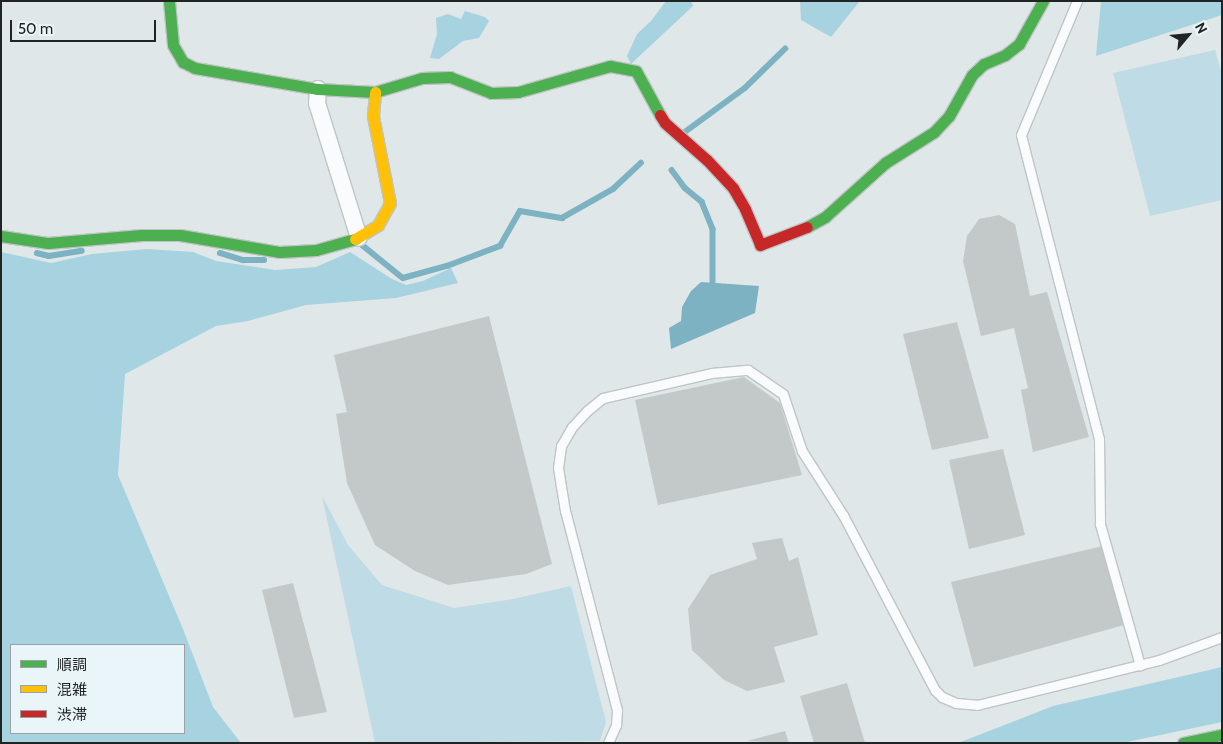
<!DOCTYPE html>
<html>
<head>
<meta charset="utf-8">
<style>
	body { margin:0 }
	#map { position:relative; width:1223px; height:744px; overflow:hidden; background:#e0e7e8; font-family:Cabin,"Noto Sans JP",sans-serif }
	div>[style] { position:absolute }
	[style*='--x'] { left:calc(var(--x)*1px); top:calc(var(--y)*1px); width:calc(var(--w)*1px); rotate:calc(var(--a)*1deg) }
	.green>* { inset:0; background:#bfdbe5 }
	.forest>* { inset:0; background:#a7d2e0 }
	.water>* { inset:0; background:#7cb2c2 }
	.stream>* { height:5.5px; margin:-2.75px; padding:0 2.75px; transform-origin:2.75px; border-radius:2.75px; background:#7cb2c2 }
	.building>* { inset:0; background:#c3c8c9 }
	.roads { filter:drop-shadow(1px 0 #bfc4c5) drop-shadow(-1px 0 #bfc4c5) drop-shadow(0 1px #bfc4c5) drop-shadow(0 -1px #bfc4c5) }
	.lane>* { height:9px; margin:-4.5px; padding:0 4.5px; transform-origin:4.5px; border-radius:4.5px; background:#fafbfc }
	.street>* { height:16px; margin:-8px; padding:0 8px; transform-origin:8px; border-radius:8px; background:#fafbfc }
	.fast>* { height:11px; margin:-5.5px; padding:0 5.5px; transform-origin:5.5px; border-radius:5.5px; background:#4caf50 }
	.slow>* { height:11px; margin:-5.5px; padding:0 5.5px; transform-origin:5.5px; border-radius:5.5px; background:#ffc107 }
	.jam>* { height:11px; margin:-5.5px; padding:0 5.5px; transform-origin:5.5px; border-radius:5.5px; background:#c62828 }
	span { translate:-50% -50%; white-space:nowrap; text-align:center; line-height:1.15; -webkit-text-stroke:5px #eaf5f9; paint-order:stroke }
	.frame { position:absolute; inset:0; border:2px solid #202425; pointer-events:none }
	.legend { position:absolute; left:10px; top:644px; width:175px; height:90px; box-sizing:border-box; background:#eaf5f9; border:1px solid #99a1a4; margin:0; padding:6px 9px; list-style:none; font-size:15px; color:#202425 }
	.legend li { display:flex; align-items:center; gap:10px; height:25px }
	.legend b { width:25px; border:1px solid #99a1a4 }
	.north { position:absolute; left:1163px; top:10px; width:50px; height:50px; -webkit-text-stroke:4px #eaf5f9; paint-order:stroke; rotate:62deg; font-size:14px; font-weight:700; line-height:20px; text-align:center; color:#202425 }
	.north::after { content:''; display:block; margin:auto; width:18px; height:22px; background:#202425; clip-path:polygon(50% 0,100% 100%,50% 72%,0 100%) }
	.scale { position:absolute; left:10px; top:20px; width:146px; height:22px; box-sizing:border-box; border:2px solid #202425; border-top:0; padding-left:6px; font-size:15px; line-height:18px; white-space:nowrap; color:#202425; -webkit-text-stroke:4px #eaf5f9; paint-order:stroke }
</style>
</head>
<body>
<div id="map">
	<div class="green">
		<i style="clip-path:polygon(1215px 50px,1222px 74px,1222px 200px,1150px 216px,1113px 73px)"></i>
		<i style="clip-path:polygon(322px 496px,348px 545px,382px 585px,454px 608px,513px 599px,571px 586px,606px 722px,600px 741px,375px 743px)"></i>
	</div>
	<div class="forest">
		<i style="clip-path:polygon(666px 1px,691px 1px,693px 6px,631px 64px,627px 56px,637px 34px,651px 21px)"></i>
		<i style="clip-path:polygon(800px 1px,860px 1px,831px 37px,801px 20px)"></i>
		<i style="clip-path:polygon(1101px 1px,1222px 1px,1222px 15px,1096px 56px)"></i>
		<i style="clip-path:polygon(465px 11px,485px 17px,489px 21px,479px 38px,463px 41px,439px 59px,430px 58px,437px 34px,436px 18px,448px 14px,461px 19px)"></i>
		<i style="clip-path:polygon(evenodd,147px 249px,193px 252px,216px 261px,275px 270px,316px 267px,350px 252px,392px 279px,406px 285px,423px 281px,451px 268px,458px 283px,396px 298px,306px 305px,248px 321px,216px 326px,125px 374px,118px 475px,183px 629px,213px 707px,241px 743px,1px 743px,1px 252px,51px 263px,92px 254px,147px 249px,11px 645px,184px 645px,184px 733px,11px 733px,11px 645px)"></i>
		<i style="clip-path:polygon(1222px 667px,1222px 722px,1122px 743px,958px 743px,1053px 706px)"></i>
	</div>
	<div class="water">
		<i style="clip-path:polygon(701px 282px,759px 286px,755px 313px,671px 349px,669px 328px,681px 321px,682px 307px,691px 291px)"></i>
	</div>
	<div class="stream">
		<i style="--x:685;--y:132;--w:74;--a:-36.3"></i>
		<i style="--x:745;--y:88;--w:56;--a:-44.3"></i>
		<i style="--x:672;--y:170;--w:22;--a:54"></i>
		<i style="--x:685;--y:188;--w:22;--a:39"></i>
		<i style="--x:702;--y:202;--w:29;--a:68"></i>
		<i style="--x:713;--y:229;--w:54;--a:90"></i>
		<i style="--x:361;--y:244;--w:54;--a:39"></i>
		<i style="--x:403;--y:278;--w:46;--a:-15.3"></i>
		<i style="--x:447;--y:266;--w:57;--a:-20.7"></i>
		<i style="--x:500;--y:246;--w:40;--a:-60.3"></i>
		<i style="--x:520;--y:211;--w:43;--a:9.5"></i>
		<i style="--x:562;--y:218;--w:59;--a:-29.6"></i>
		<i style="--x:613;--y:189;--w:38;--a:-43"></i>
		<i style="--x:37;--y:253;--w:12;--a:14"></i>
		<i style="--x:49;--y:256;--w:33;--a:-9"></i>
		<i style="--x:220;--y:253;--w:24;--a:17"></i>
		<i style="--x:243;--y:260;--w:21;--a:0"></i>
	</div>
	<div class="building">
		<i style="clip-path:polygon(999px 215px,1015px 224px,1030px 296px,1047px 292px,1089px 437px,1033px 452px,1021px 390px,1028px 388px,1014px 328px,981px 336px,963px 261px,967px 236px,979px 219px)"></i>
		<i style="clip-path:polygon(489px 316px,552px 564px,526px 574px,448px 585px,415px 571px,375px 545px,347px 483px,336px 414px,347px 412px,334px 355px)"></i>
		<i style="clip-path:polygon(957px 322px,989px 438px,932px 450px,903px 334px)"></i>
		<i style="clip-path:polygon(744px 377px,780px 403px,802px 475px,658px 505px,635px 400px)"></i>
		<i style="clip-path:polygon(1003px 449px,1025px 535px,969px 549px,949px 460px)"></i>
		<i style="clip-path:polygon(782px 538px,789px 561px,798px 557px,818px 635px,774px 647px,785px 682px,747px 691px,724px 680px,692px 650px,688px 609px,710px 575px,757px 559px,752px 543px)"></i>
		<i style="clip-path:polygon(1103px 546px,1124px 625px,974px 667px,951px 582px)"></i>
		<i style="clip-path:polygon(293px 583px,327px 712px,294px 718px,262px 590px)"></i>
		<i style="clip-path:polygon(847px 683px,865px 743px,814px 743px,800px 696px)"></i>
		<i style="clip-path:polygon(785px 731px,789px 743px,747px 741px)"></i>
	</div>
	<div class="roads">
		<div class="lane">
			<i style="--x:1077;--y:1;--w:145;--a:112.7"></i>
			<i style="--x:1021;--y:135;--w:314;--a:75.6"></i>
			<i style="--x:1099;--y:439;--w:85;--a:89.3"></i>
			<i style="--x:1100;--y:524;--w:147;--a:74.2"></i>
			<i style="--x:608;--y:743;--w:20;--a:-66"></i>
			<i style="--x:616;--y:725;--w:15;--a:-86"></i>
			<i style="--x:617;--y:710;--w:206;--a:-104.6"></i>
			<i style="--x:565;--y:511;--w:44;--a:-99.2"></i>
			<i style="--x:558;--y:468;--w:22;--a:-82"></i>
			<i style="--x:561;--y:446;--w:22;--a:-60"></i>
			<i style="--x:572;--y:427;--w:23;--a:-47"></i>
			<i style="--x:588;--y:410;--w:19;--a:-39"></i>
			<i style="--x:603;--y:398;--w:111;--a:-13"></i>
			<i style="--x:711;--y:373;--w:37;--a:-5"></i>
			<i style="--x:748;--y:370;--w:42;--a:34.4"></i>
			<i style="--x:783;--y:394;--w:60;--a:71.6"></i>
			<i style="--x:802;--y:451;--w:76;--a:57.4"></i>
			<i style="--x:843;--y:515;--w:198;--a:62.3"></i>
			<i style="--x:935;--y:690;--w:10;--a:45"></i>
			<i style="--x:942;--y:697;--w:15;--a:23"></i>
			<i style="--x:956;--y:703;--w:21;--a:5"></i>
			<i style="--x:977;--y:705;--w:187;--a:-13.9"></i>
			<i style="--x:1159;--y:660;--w:67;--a:-20.1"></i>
		</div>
		<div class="street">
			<i style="--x:318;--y:89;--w:14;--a:94"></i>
			<i style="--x:317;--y:103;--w:141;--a:72.7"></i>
		</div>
		<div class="fast">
			<i style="--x:169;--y:1;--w:44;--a:84.8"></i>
			<i style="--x:173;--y:45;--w:20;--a:60"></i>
			<i style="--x:183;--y:62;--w:13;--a:27"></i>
			<i style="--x:195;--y:68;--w:125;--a:9.7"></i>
			<i style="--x:318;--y:89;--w:57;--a:3"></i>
			<i style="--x:375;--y:92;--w:49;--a:-16.6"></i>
			<i style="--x:422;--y:78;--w:28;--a:-2"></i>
			<i style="--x:450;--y:77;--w:44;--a:21.3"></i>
			<i style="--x:491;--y:93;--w:27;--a:-2"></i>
			<i style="--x:518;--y:92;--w:96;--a:-15.8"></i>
			<i style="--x:610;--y:66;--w:26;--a:11"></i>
			<i style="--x:636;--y:71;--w:50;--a:61.4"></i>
			<i style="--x:807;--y:227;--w:21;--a:-29"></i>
			<i style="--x:825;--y:217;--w:81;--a:-42"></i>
			<i style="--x:885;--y:163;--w:58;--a:-32.3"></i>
			<i style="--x:934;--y:132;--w:22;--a:-47"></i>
			<i style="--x:949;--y:116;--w:47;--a:-60.7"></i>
			<i style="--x:972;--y:75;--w:16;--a:-43"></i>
			<i style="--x:984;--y:64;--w:23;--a:-23"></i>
			<i style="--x:1005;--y:55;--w:18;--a:-38"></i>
			<i style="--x:1019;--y:44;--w:49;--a:-60.8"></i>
			<i style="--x:1;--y:236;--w:48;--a:8.5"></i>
			<i style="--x:48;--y:243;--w:94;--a:-4.9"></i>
			<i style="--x:142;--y:235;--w:38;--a:0"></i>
			<i style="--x:180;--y:235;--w:100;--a:9.7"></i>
			<i style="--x:279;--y:252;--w:37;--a:-3"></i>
			<i style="--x:316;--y:250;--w:41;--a:-15.8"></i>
			<i style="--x:1183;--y:743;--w:40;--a:-12"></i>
		</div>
		<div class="slow">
			<i style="--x:355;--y:239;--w:27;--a:-31"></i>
			<i style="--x:378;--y:225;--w:25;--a:-61"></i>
			<i style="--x:390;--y:203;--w:89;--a:-101.1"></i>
			<i style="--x:373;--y:116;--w:24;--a:-85"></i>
		</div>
		<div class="jam">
			<i style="--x:660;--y:115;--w:9;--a:58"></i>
			<i style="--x:665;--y:123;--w:56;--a:41.4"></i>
			<i style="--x:707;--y:160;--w:38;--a:47"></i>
			<i style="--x:733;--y:188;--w:24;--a:60"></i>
			<i style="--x:745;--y:209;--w:39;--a:67"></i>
			<i style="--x:760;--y:245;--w:50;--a:-21"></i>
		</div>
	</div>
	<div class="frame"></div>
	<ul class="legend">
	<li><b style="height:6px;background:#4caf50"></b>順調</li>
	<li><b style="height:6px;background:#ffc107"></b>混雑</li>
	<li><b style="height:6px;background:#c62828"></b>渋滞</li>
	</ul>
	<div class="north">N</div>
	<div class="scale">50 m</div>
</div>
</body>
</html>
